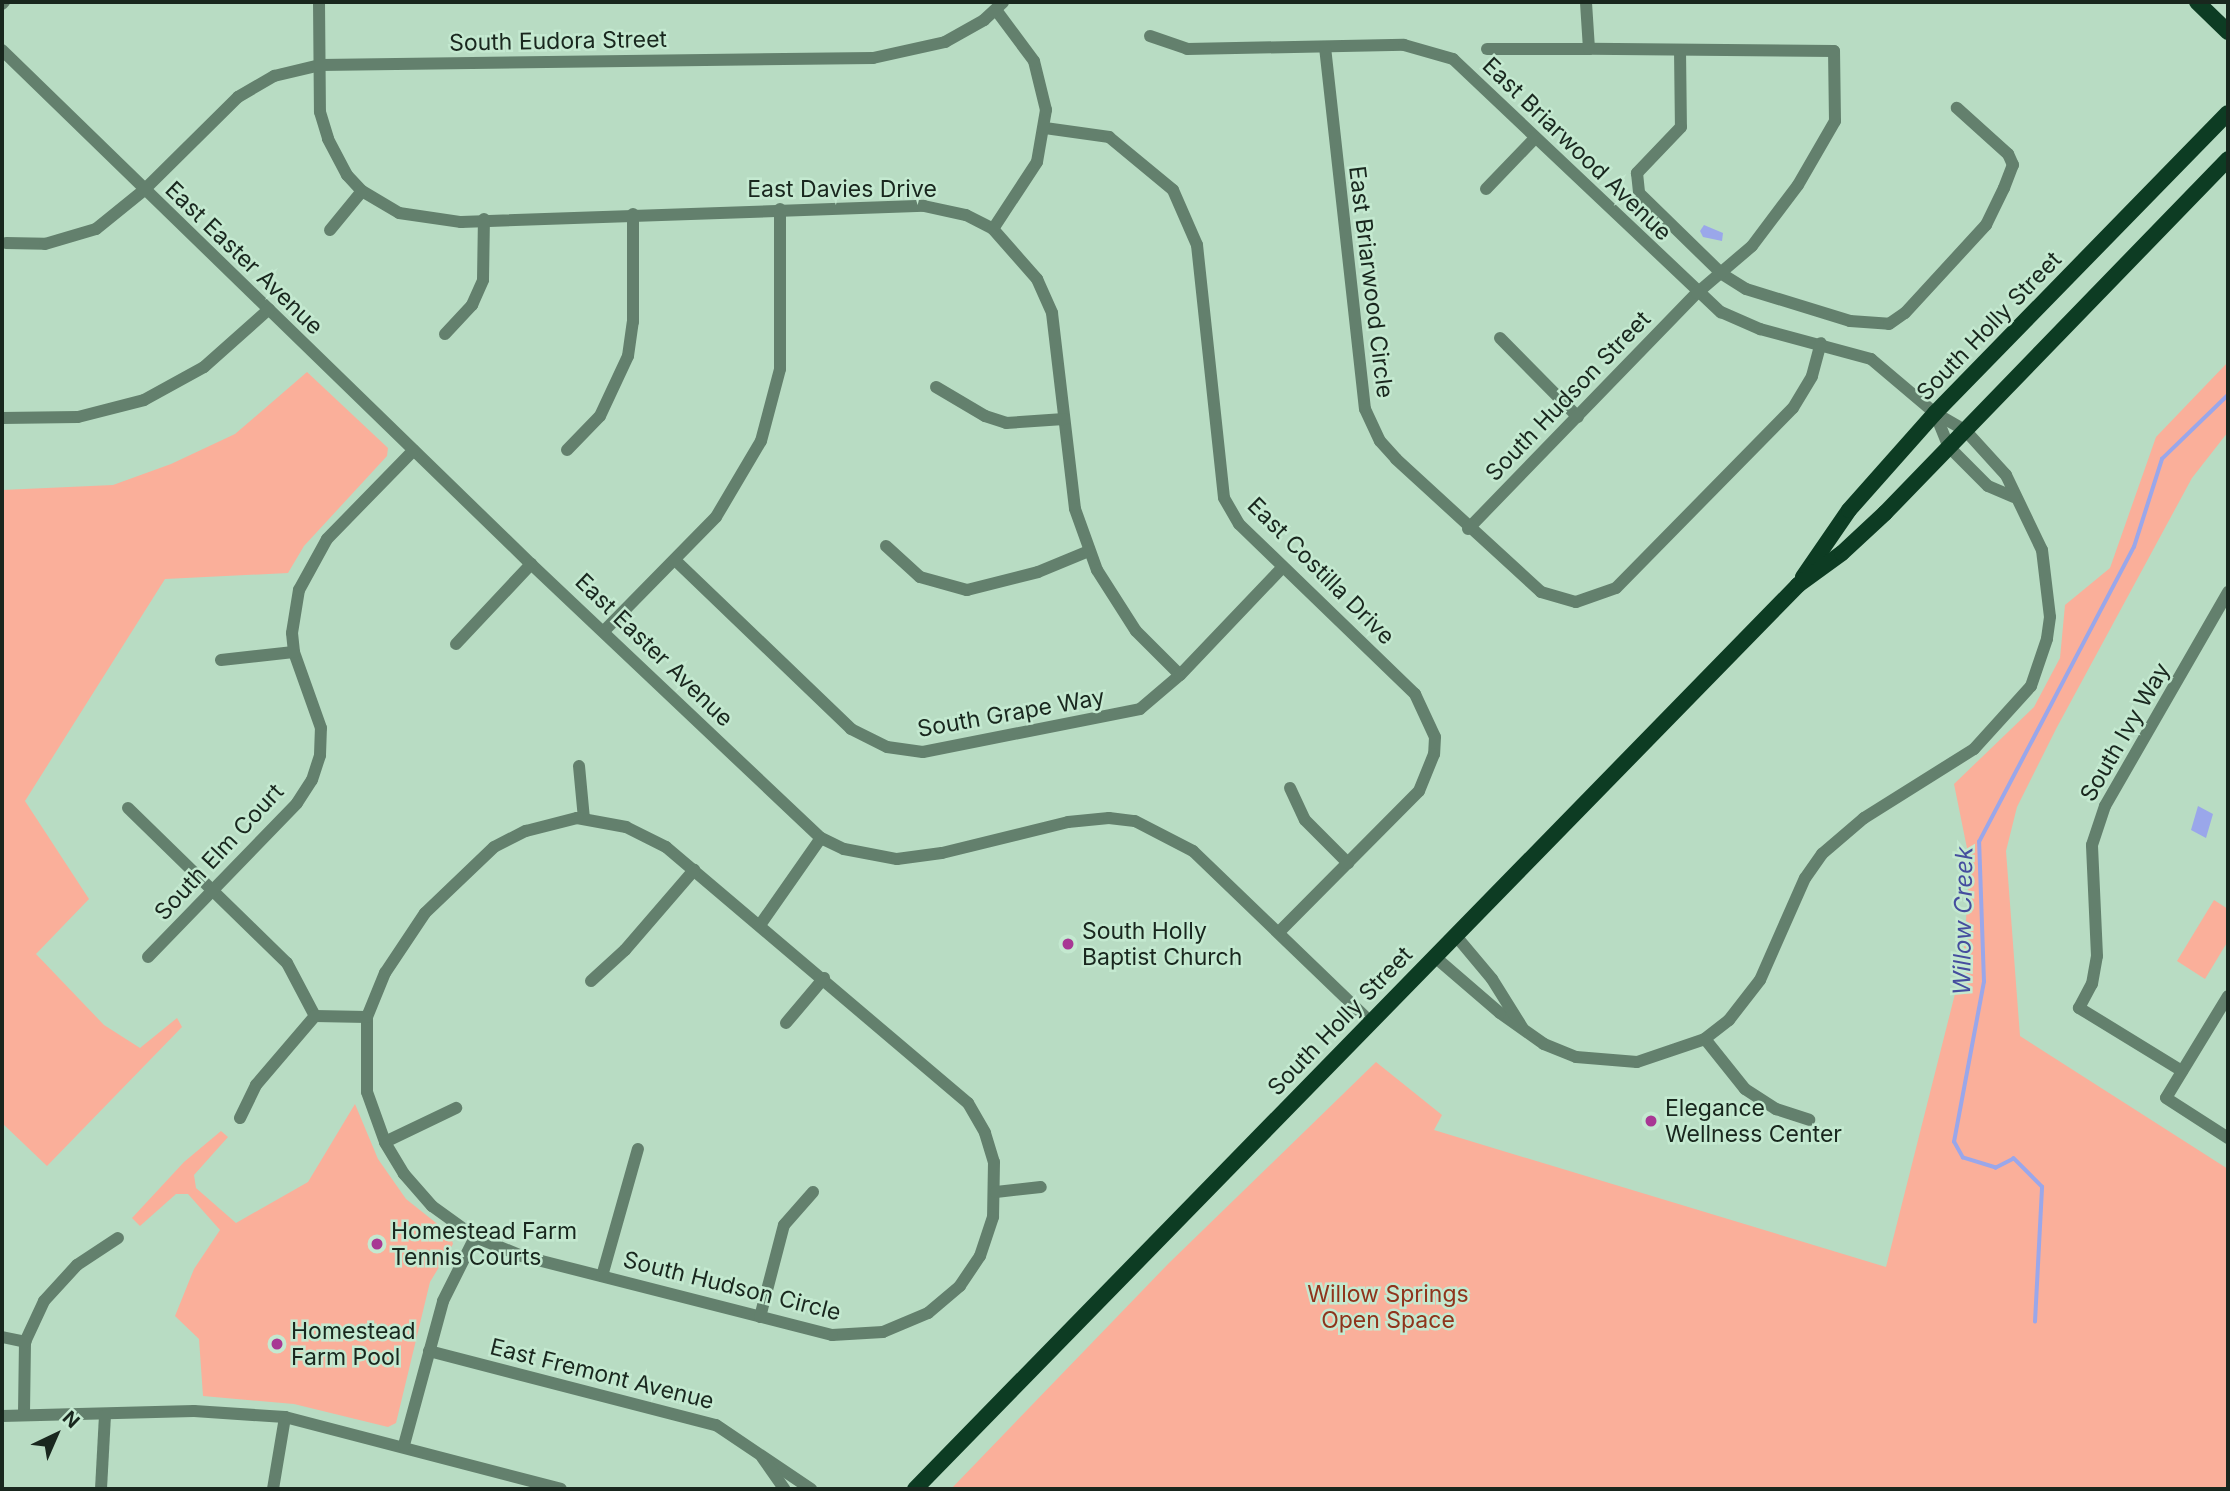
<!DOCTYPE html>
<html>
<head>
<meta charset="utf-8">
<style>
	body { margin:0 }
	#map { position:relative; width:2230px; height:1491px; overflow:hidden; background:#b8dcc3; font-family:Inter,sans-serif }
	div>[style] { position:absolute }
	[style*='--x'] { left:calc(var(--x)*1px); top:calc(var(--y)*1px); width:calc(var(--w)*1px); rotate:calc(var(--a)*1deg) }
	.green>* { inset:0; background:#faaf9a }
	.water>* { inset:0; background:#9aa7ea }
	.stream>* { height:3.5px; margin:-1.75px; padding:0 1.75px; transform-origin:1.75px; border-radius:1.75px; background:#9aa7ea }
	.minor>* { height:12px; margin:-6px; padding:0 6px; transform-origin:6px; border-radius:6px; background:#63806d }
	.major>* { height:16px; margin:-8px; padding:0 8px; transform-origin:8px; border-radius:8px; background:#0d3c23 }
	.dots>* { width:19px; height:19px; translate:-50% -50%; box-sizing:border-box; border:4px solid #c4e9d0; border-radius:50% }
	span { translate:-50% -50%; white-space:nowrap; text-align:center; line-height:1.15; -webkit-text-stroke:5px #c4e9d0; paint-order:stroke }
	.street-label { font-size:23px; color:#19271e }
	.poi-label { font-size:23px; color:#19271e }
	.left { translate:0 -50%; text-align:left }
	.park-label { font-size:23px; color:#8f341c }
	.water-label { font-size:24px; color:#454d9e; font-style:italic }
	.frame { position:absolute; inset:0; border:4px solid #19271e; pointer-events:none }
	.north { position:absolute; left:21px; top:1400px; width:70px; height:70px; -webkit-text-stroke:5px #c4e9d0; paint-order:stroke; rotate:44deg; font-size:19px; font-weight:700; line-height:28px; text-align:center; color:#19271e }
	.north::after { content:''; display:block; margin:auto; width:24px; height:32px; background:#19271e; clip-path:polygon(50% 0,100% 100%,50% 72%,0 100%) }
</style>
</head>
<body>
<div id="map">
	<div class="green">
		<i style="clip-path:polygon(2228px 362px,2228px 432px,2192px 478px,2056px 729px,2017px 807px,2006px 851px,2020px 1036px,2228px 1169px,2228px 1489px,951px 1489px,1168px 1264px,1376px 1062px,1442px 1115px,1434px 1130px,1886px 1267px,1963px 962px,1970px 863px,1954px 784px,2034px 707px,2060px 658px,2065px 605px,2110px 568px,2156px 437px)"></i>
		<i style="clip-path:polygon(307px 372px,388px 448px,387px 456px,304px 546px,288px 573px,165px 579px,25px 801px,89px 899px,36px 954px,104px 1025px,140px 1048px,177px 1018px,182px 1027px,47px 1166px,2px 1123px,2px 490px,113px 485px,171px 464px,235px 434px)"></i>
		<i style="clip-path:polygon(2214px 900px,2228px 909px,2228px 941px,2205px 979px,2177px 961px)"></i>
		<i style="clip-path:polygon(355px 1104px,378px 1159px,406px 1199px,450px 1234px,453px 1244px,430px 1282px,396px 1423px,388px 1427px,294px 1404px,203px 1396px,199px 1339px,175px 1316px,194px 1269px,220px 1230px,188px 1194px,176px 1194px,140px 1226px,132px 1218px,184px 1162px,221px 1131px,228px 1137px,194px 1175px,196px 1188px,236px 1223px,308px 1182px)"></i>
	</div>
	<div class="water">
		<i style="clip-path:polygon(1704px 225px,1723px 233px,1722px 241px,1703px 237px,1700px 231px)"></i>
		<i style="clip-path:polygon(2198px 806px,2213px 814px,2206px 838px,2191px 830px)"></i>
	</div>
	<div class="stream">
		<i style="--x:2035;--y:1322;--w:135;--a:-87"></i>
		<i style="--x:2042;--y:1187;--w:40;--a:-135"></i>
		<i style="--x:2014;--y:1159;--w:20;--a:153"></i>
		<i style="--x:1996;--y:1168;--w:34;--a:-163"></i>
		<i style="--x:1963;--y:1158;--w:18;--a:-119"></i>
		<i style="--x:1954;--y:1142;--w:163;--a:-79.4"></i>
		<i style="--x:1984;--y:982;--w:140;--a:-92"></i>
		<i style="--x:1979;--y:842;--w:333;--a:-62.3"></i>
		<i style="--x:2134;--y:547;--w:92;--a:-72.3"></i>
		<i style="--x:2162;--y:459;--w:92;--a:-44.1"></i>
	</div>
	<div class="minor">
		<i style="--x:319;--y:2;--w:110;--a:89.5"></i>
		<i style="--x:320;--y:112;--w:28;--a:73"></i>
		<i style="--x:328;--y:139;--w:41;--a:62.2"></i>
		<i style="--x:347;--y:175;--w:22;--a:47"></i>
		<i style="--x:362;--y:191;--w:43;--a:30.7"></i>
		<i style="--x:399;--y:213;--w:63;--a:8.3"></i>
		<i style="--x:461;--y:222;--w:463;--a:-2"></i>
		<i style="--x:924;--y:206;--w:43;--a:12.1"></i>
		<i style="--x:966;--y:215;--w:30;--a:27"></i>
		<i style="--x:993;--y:229;--w:67;--a:48.7"></i>
		<i style="--x:1037;--y:279;--w:37;--a:66"></i>
		<i style="--x:1052;--y:313;--w:197;--a:83.3"></i>
		<i style="--x:1075;--y:509;--w:65;--a:70.2"></i>
		<i style="--x:1097;--y:570;--w:72;--a:57.4"></i>
		<i style="--x:1136;--y:631;--w:62;--a:45"></i>
		<i style="--x:2;--y:4;--w:3;--a:-45"></i>
		<i style="--x:1150;--y:36;--w:39;--a:19"></i>
		<i style="--x:1187;--y:49;--w:217;--a:-1.1"></i>
		<i style="--x:1404;--y:45;--w:51;--a:15.9"></i>
		<i style="--x:1453;--y:59;--w:369;--a:43.4"></i>
		<i style="--x:1721;--y:312;--w:43;--a:23.6"></i>
		<i style="--x:1760;--y:329;--w:115;--a:15.1"></i>
		<i style="--x:1871;--y:359;--w:84;--a:40.2"></i>
		<i style="--x:1935;--y:413;--w:34;--a:30"></i>
		<i style="--x:1965;--y:430;--w:61;--a:47.7"></i>
		<i style="--x:2006;--y:475;--w:83;--a:64.4"></i>
		<i style="--x:2042;--y:550;--w:67;--a:83.2"></i>
		<i style="--x:2050;--y:617;--w:22;--a:98"></i>
		<i style="--x:2047;--y:639;--w:50;--a:108.8"></i>
		<i style="--x:2031;--y:686;--w:85;--a:132.1"></i>
		<i style="--x:1974;--y:749;--w:130;--a:147.9"></i>
		<i style="--x:1864;--y:818;--w:55;--a:139.4"></i>
		<i style="--x:1822;--y:854;--w:29;--a:125"></i>
		<i style="--x:1805;--y:878;--w:111;--a:113.8"></i>
		<i style="--x:1760;--y:980;--w:51;--a:127.8"></i>
		<i style="--x:1729;--y:1020;--w:31;--a:142"></i>
		<i style="--x:1705;--y:1039;--w:72;--a:161.3"></i>
		<i style="--x:1637;--y:1062;--w:61;--a:-175.3"></i>
		<i style="--x:1576;--y:1057;--w:35;--a:-158"></i>
		<i style="--x:1544;--y:1044;--w:54;--a:-144.8"></i>
		<i style="--x:1500;--y:1013;--w:86;--a:-139.3"></i>
		<i style="--x:1325;--y:47;--w:364;--a:83.7"></i>
		<i style="--x:1365;--y:409;--w:35;--a:65"></i>
		<i style="--x:1380;--y:441;--w:24;--a:48"></i>
		<i style="--x:1396;--y:459;--w:197;--a:42.5"></i>
		<i style="--x:1541;--y:592;--w:36;--a:16"></i>
		<i style="--x:1576;--y:602;--w:42;--a:-19.3"></i>
		<i style="--x:1616;--y:588;--w:252;--a:-45.5"></i>
		<i style="--x:1793;--y:408;--w:37;--a:-59"></i>
		<i style="--x:1812;--y:376;--w:34;--a:-75"></i>
		<i style="--x:1487;--y:49;--w:102;--a:0"></i>
		<i style="--x:2;--y:50;--w:738;--a:44.18"></i>
		<i style="--x:531;--y:564;--w:399;--a:43.4"></i>
		<i style="--x:821;--y:838;--w:25;--a:26"></i>
		<i style="--x:844;--y:849;--w:54;--a:10.7"></i>
		<i style="--x:897;--y:859;--w:45;--a:-7.6"></i>
		<i style="--x:942;--y:853;--w:130;--a:-13.8"></i>
		<i style="--x:1068;--y:822;--w:41;--a:-5.6"></i>
		<i style="--x:1109;--y:818;--w:26;--a:7"></i>
		<i style="--x:1135;--y:821;--w:65;--a:27.3"></i>
		<i style="--x:1193;--y:851;--w:247;--a:43.9"></i>
		<i style="--x:1680;--y:50;--w:77;--a:89.3"></i>
		<i style="--x:1681;--y:127;--w:64;--a:133.7"></i>
		<i style="--x:1637;--y:173;--w:20;--a:84"></i>
		<i style="--x:1639;--y:193;--w:116;--a:44.3"></i>
		<i style="--x:1722;--y:274;--w:28;--a:32"></i>
		<i style="--x:1746;--y:289;--w:109;--a:17.1"></i>
		<i style="--x:1850;--y:321;--w:39;--a:4"></i>
		<i style="--x:1889;--y:324;--w:19;--a:-35"></i>
		<i style="--x:1905;--y:313;--w:120;--a:-47.4"></i>
		<i style="--x:1986;--y:225;--w:41;--a:-64.1"></i>
		<i style="--x:2004;--y:188;--w:25;--a:-69"></i>
		<i style="--x:2013;--y:165;--w:12;--a:-114"></i>
		<i style="--x:2008;--y:154;--w:69;--a:-138"></i>
		<i style="--x:1045;--y:128;--w:65;--a:8"></i>
		<i style="--x:1109;--y:137;--w:83;--a:39.6"></i>
		<i style="--x:1173;--y:190;--w:60;--a:66.4"></i>
		<i style="--x:1197;--y:245;--w:254;--a:83.9"></i>
		<i style="--x:1224;--y:498;--w:30;--a:60"></i>
		<i style="--x:1239;--y:524;--w:245;--a:44"></i>
		<i style="--x:1415;--y:694;--w:47;--a:65.1"></i>
		<i style="--x:1435;--y:737;--w:17;--a:93"></i>
		<i style="--x:1434;--y:754;--w:40;--a:112"></i>
		<i style="--x:1419;--y:791;--w:199;--a:134.8"></i>
		<i style="--x:1486;--y:189;--w:71;--a:-46.1"></i>
		<i style="--x:993;--y:229;--w:80;--a:-56.7"></i>
		<i style="--x:1037;--y:162;--w:53;--a:-80.2"></i>
		<i style="--x:1046;--y:110;--w:50;--a:-103.8"></i>
		<i style="--x:1034;--y:61;--w:64;--a:-126.7"></i>
		<i style="--x:330;--y:230;--w:50;--a:-50.6"></i>
		<i style="--x:6;--y:243;--w:39;--a:1"></i>
		<i style="--x:45;--y:244;--w:53;--a:-16.4"></i>
		<i style="--x:96;--y:229;--w:60;--a:-39"></i>
		<i style="--x:143;--y:191;--w:134;--a:-44.7"></i>
		<i style="--x:238;--y:97;--w:42;--a:-30.3"></i>
		<i style="--x:274;--y:76;--w:47;--a:-13.4"></i>
		<i style="--x:320;--y:65;--w:553;--a:-0.73"></i>
		<i style="--x:873;--y:58;--w:74;--a:-12.5"></i>
		<i style="--x:945;--y:42;--w:45;--a:-29.4"></i>
		<i style="--x:984;--y:20;--w:26;--a:-43"></i>
		<i style="--x:445;--y:334;--w:40;--a:-47"></i>
		<i style="--x:472;--y:305;--w:27;--a:-66"></i>
		<i style="--x:483;--y:280;--w:61;--a:-89.1"></i>
		<i style="--x:1500;--y:338;--w:111;--a:45.4"></i>
		<i style="--x:936;--y:387;--w:57;--a:30.6"></i>
		<i style="--x:985;--y:416;--w:22;--a:18"></i>
		<i style="--x:1006;--y:423;--w:58;--a:-3.9"></i>
		<i style="--x:1935;--y:413;--w:37;--a:68"></i>
		<i style="--x:1949;--y:447;--w:55;--a:45"></i>
		<i style="--x:1988;--y:486;--w:28;--a:23"></i>
		<i style="--x:2;--y:418;--w:76;--a:-0.8"></i>
		<i style="--x:78;--y:417;--w:68;--a:-14.4"></i>
		<i style="--x:144;--y:400;--w:68;--a:-28.8"></i>
		<i style="--x:204;--y:367;--w:87;--a:-41.7"></i>
		<i style="--x:567;--y:450;--w:47;--a:-45.9"></i>
		<i style="--x:600;--y:416;--w:66;--a:-65"></i>
		<i style="--x:628;--y:356;--w:34;--a:-82"></i>
		<i style="--x:633;--y:322;--w:108;--a:-90"></i>
		<i style="--x:1468;--y:529;--w:329;--a:-45.9"></i>
		<i style="--x:1697;--y:293;--w:72;--a:-40.5"></i>
		<i style="--x:1752;--y:246;--w:76;--a:-53"></i>
		<i style="--x:1798;--y:185;--w:74;--a:-60"></i>
		<i style="--x:1835;--y:121;--w:70;--a:-90.8"></i>
		<i style="--x:1834;--y:51;--w:245;--a:-179.5"></i>
		<i style="--x:1589;--y:49;--w:47;--a:-93.7"></i>
		<i style="--x:886;--y:546;--w:46;--a:42.4"></i>
		<i style="--x:920;--y:577;--w:49;--a:15.5"></i>
		<i style="--x:967;--y:590;--w:73;--a:-14.2"></i>
		<i style="--x:1038;--y:572;--w:55;--a:-22.4"></i>
		<i style="--x:675;--y:560;--w:244;--a:43.8"></i>
		<i style="--x:851;--y:729;--w:40;--a:26.6"></i>
		<i style="--x:887;--y:747;--w:36;--a:8"></i>
		<i style="--x:923;--y:752;--w:221;--a:-11.2"></i>
		<i style="--x:1140;--y:709;--w:52;--a:-40.4"></i>
		<i style="--x:1180;--y:675;--w:149;--a:-46.4"></i>
		<i style="--x:605;--y:630;--w:158;--a:-45.5"></i>
		<i style="--x:716;--y:517;--w:88;--a:-59.4"></i>
		<i style="--x:761;--y:441;--w:74;--a:-75.2"></i>
		<i style="--x:780;--y:369;--w:160;--a:-90"></i>
		<i style="--x:456;--y:644;--w:110;--a:-46.8"></i>
		<i style="--x:221;--y:660;--w:73;--a:-6.3"></i>
		<i style="--x:579;--y:766;--w:53;--a:84.6"></i>
		<i style="--x:1290;--y:788;--w:35;--a:65"></i>
		<i style="--x:1305;--y:820;--w:61;--a:45"></i>
		<i style="--x:128;--y:808;--w:222;--a:44.3"></i>
		<i style="--x:287;--y:963;--w:60;--a:62.2"></i>
		<i style="--x:577;--y:818;--w:50;--a:10.4"></i>
		<i style="--x:626;--y:827;--w:45;--a:26.6"></i>
		<i style="--x:666;--y:847;--w:396;--a:40.3"></i>
		<i style="--x:968;--y:1103;--w:34;--a:60"></i>
		<i style="--x:985;--y:1133;--w:30;--a:73"></i>
		<i style="--x:994;--y:1162;--w:55;--a:91"></i>
		<i style="--x:993;--y:1217;--w:41;--a:108.4"></i>
		<i style="--x:980;--y:1256;--w:36;--a:124"></i>
		<i style="--x:960;--y:1286;--w:42;--a:139.8"></i>
		<i style="--x:928;--y:1313;--w:49;--a:157.1"></i>
		<i style="--x:883;--y:1332;--w:51;--a:176.6"></i>
		<i style="--x:832;--y:1335;--w:320;--a:-165.7"></i>
		<i style="--x:522;--y:1256;--w:51;--a:-158"></i>
		<i style="--x:475;--y:1237;--w:53;--a:-144.2"></i>
		<i style="--x:432;--y:1206;--w:43;--a:-131.2"></i>
		<i style="--x:404;--y:1174;--w:37;--a:-121"></i>
		<i style="--x:385;--y:1142;--w:53;--a:-109.8"></i>
		<i style="--x:367;--y:1092;--w:75;--a:-90"></i>
		<i style="--x:367;--y:1017;--w:48;--a:-67.8"></i>
		<i style="--x:385;--y:973;--w:72;--a:-56.3"></i>
		<i style="--x:425;--y:913;--w:95;--a:-43.7"></i>
		<i style="--x:494;--y:847;--w:36;--a:-27"></i>
		<i style="--x:526;--y:831;--w:53;--a:-14.3"></i>
		<i style="--x:760;--y:925;--w:106;--a:-55"></i>
		<i style="--x:1456;--y:936;--w:56;--a:50.1"></i>
		<i style="--x:1492;--y:979;--w:57;--a:58"></i>
		<i style="--x:148;--y:957;--w:214;--a:-45.9"></i>
		<i style="--x:297;--y:803;--w:27;--a:-57"></i>
		<i style="--x:312;--y:780;--w:26;--a:-72"></i>
		<i style="--x:320;--y:755;--w:27;--a:-88"></i>
		<i style="--x:321;--y:728;--w:81;--a:-109.6"></i>
		<i style="--x:294;--y:652;--w:19;--a:-96"></i>
		<i style="--x:292;--y:633;--w:44;--a:-80.8"></i>
		<i style="--x:299;--y:590;--w:58;--a:-61.2"></i>
		<i style="--x:327;--y:539;--w:124;--a:-45.7"></i>
		<i style="--x:591;--y:981;--w:46;--a:-42.4"></i>
		<i style="--x:625;--y:950;--w:106;--a:-49.2"></i>
		<i style="--x:2228;--y:996;--w:119;--a:121.3"></i>
		<i style="--x:2166;--y:1098;--w:74;--a:32.8"></i>
		<i style="--x:786;--y:1023;--w:59;--a:-49.8"></i>
		<i style="--x:1705;--y:1039;--w:64;--a:51.3"></i>
		<i style="--x:1745;--y:1089;--w:37;--a:33"></i>
		<i style="--x:1776;--y:1109;--w:35;--a:18"></i>
		<i style="--x:2182;--y:1071;--w:121;--a:-148.5"></i>
		<i style="--x:2079;--y:1008;--w:27;--a:-62"></i>
		<i style="--x:2092;--y:984;--w:28;--a:-80"></i>
		<i style="--x:2097;--y:956;--w:111;--a:-92.6"></i>
		<i style="--x:2092;--y:845;--w:41;--a:-71.6"></i>
		<i style="--x:2105;--y:806;--w:247;--a:-60.1"></i>
		<i style="--x:240;--y:1118;--w:37;--a:-64"></i>
		<i style="--x:256;--y:1085;--w:91;--a:-49.5"></i>
		<i style="--x:315;--y:1016;--w:52;--a:1.1"></i>
		<i style="--x:385;--y:1142;--w:79;--a:-25.6"></i>
		<i style="--x:996;--y:1192;--w:45;--a:-6.3"></i>
		<i style="--x:602;--y:1276;--w:132;--a:-74.2"></i>
		<i style="--x:760;--y:1317;--w:95;--a:-75.4"></i>
		<i style="--x:784;--y:1225;--w:44;--a:-48.7"></i>
		<i style="--x:2;--y:1337;--w:24;--a:12"></i>
		<i style="--x:429;--y:1351;--w:296;--a:14.5"></i>
		<i style="--x:716;--y:1425;--w:115;--a:34"></i>
		<i style="--x:24;--y:1413;--w:71;--a:-89.2"></i>
		<i style="--x:25;--y:1342;--w:45;--a:-65.1"></i>
		<i style="--x:44;--y:1301;--w:49;--a:-47.5"></i>
		<i style="--x:77;--y:1265;--w:49;--a:-33.4"></i>
		<i style="--x:2;--y:1416;--w:192;--a:-1.5"></i>
		<i style="--x:194;--y:1411;--w:91;--a:3.8"></i>
		<i style="--x:285;--y:1417;--w:285;--a:14.6"></i>
		<i style="--x:404;--y:1445;--w:149;--a:-74.8"></i>
		<i style="--x:443;--y:1301;--w:72;--a:-63.4"></i>
		<i style="--x:762;--y:1457;--w:39;--a:55"></i>
		<i style="--x:101;--y:1489;--w:74;--a:-86.9"></i>
		<i style="--x:273;--y:1489;--w:73;--a:-80.5"></i>
	</div>
	<div class="major">
		<i style="--x:2197;--y:2;--w:43;--a:44.1"></i>
		<i style="--x:1803;--y:577;--w:81;--a:-55.5"></i>
		<i style="--x:1849;--y:510;--w:130;--a:-48.4"></i>
		<i style="--x:1935;--y:413;--w:419;--a:-45.7"></i>
		<i style="--x:915;--y:1489;--w:1264;--a:-45.67"></i>
		<i style="--x:1798;--y:585;--w:54;--a:-36"></i>
		<i style="--x:1842;--y:553;--w:59;--a:-42.9"></i>
		<i style="--x:1885;--y:513;--w:493;--a:-45.9"></i>
	</div>
	<div class="dots">
		<i style="left:1068px;top:944px;background:#a83894"></i>
		<i style="left:1651px;top:1121px;background:#a83894"></i>
		<i style="left:377px;top:1244px;background:#a83894"></i>
		<i style="left:277px;top:1344px;background:#a83894"></i>
	</div>
	<div class="street-label">
		<span style="left:558px;top:41px;rotate:-1deg">South Eudora Street</span>
		<span style="left:1577px;top:149px;rotate:44deg">East Briarwood Avenue</span>
		<span style="left:842px;top:189px">East Davies Drive</span>
		<span style="left:244px;top:258px;rotate:44deg">East Easter Avenue</span>
		<span style="left:1371px;top:282px;rotate:83deg">East Briarwood Circle</span>
		<span style="left:1989px;top:326px;rotate:-46deg">South Holly Street</span>
		<span style="left:1568px;top:396px;rotate:-46deg">South Hudson Street</span>
		<span style="left:1321px;top:571px;rotate:45deg">East Costilla Drive</span>
		<span style="left:654px;top:650px;rotate:44deg">East Easter Avenue</span>
		<span style="left:1011px;top:713px;rotate:-10deg">South Grape Way</span>
		<span style="left:2125px;top:732px;rotate:-60deg">South Ivy Way</span>
		<span style="left:219px;top:852px;rotate:-47deg">South Elm Court</span>
		<span style="left:1340px;top:1021px;rotate:-46deg">South Holly Street</span>
		<span style="left:732px;top:1286px;rotate:14deg">South Hudson Circle</span>
		<span style="left:602px;top:1374px;rotate:14deg">East Fremont Avenue</span>
	</div>
	<div class="poi-label">
		<span class="left" style="left:1082px;top:944px">South Holly<br>Baptist Church</span>
		<span class="left" style="left:1665px;top:1121px">Elegance<br>Wellness Center</span>
		<span class="left" style="left:391px;top:1244px">Homestead Farm<br>Tennis Courts</span>
		<span class="left" style="left:291px;top:1344px">Homestead<br>Farm Pool</span>
	</div>
	<div class="park-label">
		<span style="left:1388px;top:1307px">Willow Springs<br>Open Space</span>
	</div>
	<div class="water-label">
		<span style="left:1963px;top:921px;rotate:-89deg">Willow Creek</span>
	</div>
	<div class="frame"></div>
	<div class="north">N</div>
</div>
</body>
</html>
